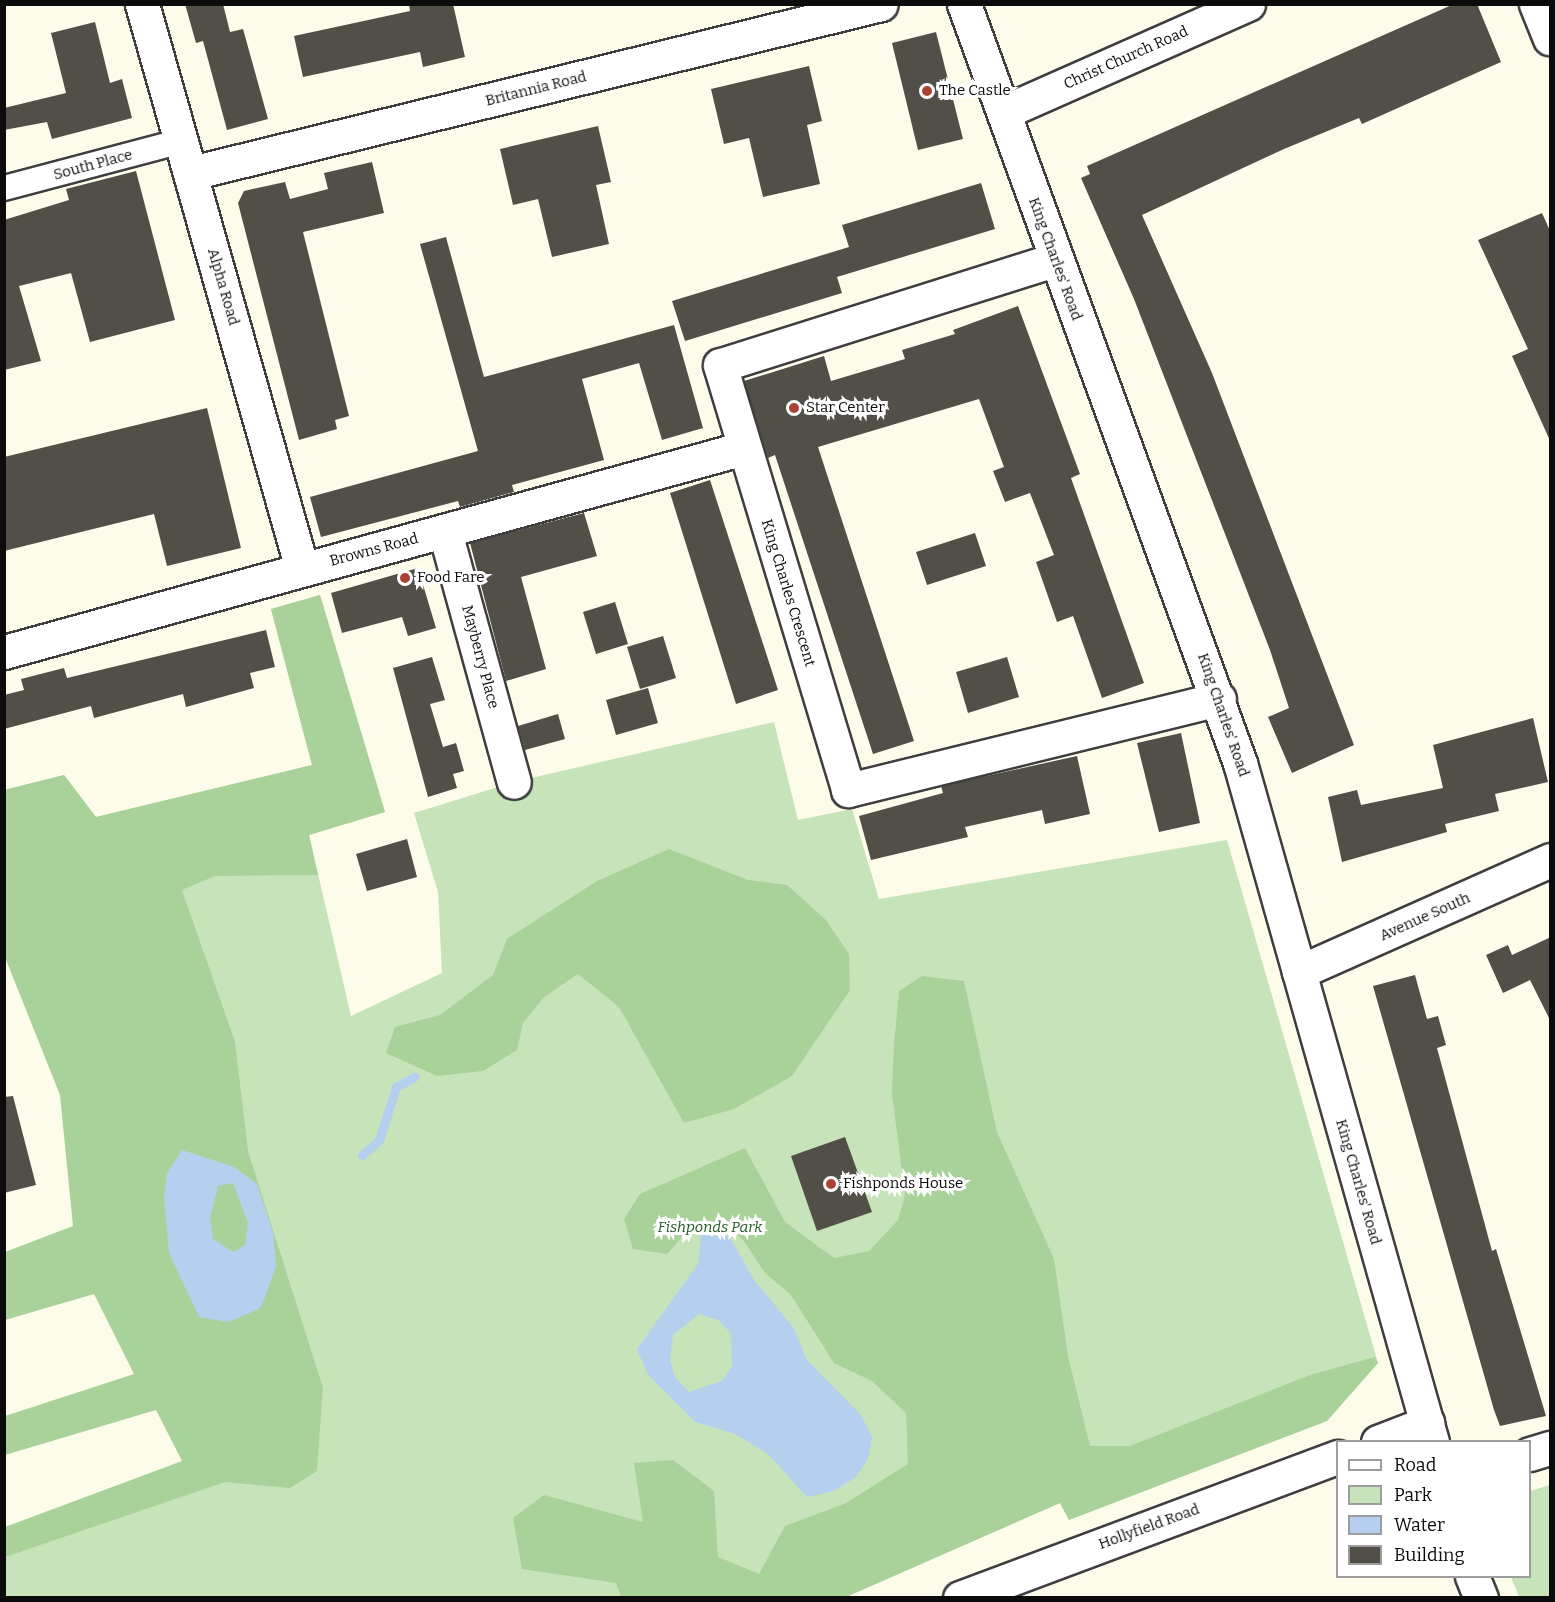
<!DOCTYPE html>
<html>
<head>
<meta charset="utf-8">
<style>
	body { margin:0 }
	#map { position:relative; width:1555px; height:1602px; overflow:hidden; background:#fdfceb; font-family:Bitter,serif }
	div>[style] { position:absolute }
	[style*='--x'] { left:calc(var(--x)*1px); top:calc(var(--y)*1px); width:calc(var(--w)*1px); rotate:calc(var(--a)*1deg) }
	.green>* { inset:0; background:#c7e3b9 }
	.forest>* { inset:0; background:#a9d29a }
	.water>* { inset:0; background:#b5cfee }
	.stream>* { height:9px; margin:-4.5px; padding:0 4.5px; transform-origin:4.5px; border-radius:4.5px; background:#b5cfee }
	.building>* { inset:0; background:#524e48 }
	.roads { filter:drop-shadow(2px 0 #3e3e3e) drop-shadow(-2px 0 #3e3e3e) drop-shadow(0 2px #3e3e3e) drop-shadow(0 -2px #3e3e3e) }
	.pedestrian>* { height:24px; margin:-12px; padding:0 12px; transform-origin:12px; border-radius:12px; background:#fff }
	.minor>* { height:33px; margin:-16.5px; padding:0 16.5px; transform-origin:16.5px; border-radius:16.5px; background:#fff }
	.tertiary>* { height:33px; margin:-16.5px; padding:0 16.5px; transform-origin:16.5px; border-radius:16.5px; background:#fff }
	.dots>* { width:16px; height:16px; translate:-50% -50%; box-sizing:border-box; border:3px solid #fff; border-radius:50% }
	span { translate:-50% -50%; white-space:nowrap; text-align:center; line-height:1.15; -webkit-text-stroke:6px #fff; paint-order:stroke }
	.street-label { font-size:15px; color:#0b0b0b }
	.poi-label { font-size:15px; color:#0b0b0b }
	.left { translate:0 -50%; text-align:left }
	.park-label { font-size:15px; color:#255a23; font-style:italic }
	.frame { position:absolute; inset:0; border:6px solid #0b0b0b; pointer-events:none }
	.legend { position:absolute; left:1336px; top:1440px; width:195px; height:138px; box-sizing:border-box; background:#fff; border:2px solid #9d9d9d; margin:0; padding:8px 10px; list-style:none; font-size:18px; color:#0b0b0b }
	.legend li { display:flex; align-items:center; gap:12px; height:30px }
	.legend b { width:30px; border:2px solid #9d9d9d }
</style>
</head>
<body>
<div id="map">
	<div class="green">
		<i style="clip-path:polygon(320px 595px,385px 812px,309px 835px,351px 1016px,442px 973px,438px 892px,414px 813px,514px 782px,774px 722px,798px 820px,852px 809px,879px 899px,1227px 840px,1378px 1363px,1327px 1421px,1069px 1520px,1060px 1503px,846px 1597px,5px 1597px,5px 1540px,221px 1469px,125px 1256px,5px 957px,4px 790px,64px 775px,96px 817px,312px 765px,271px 609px)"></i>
		<i style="clip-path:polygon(1550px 1485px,1550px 1597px,1519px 1597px,1511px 1577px,1530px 1576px,1530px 1491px)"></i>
	</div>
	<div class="forest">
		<i style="clip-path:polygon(320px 595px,385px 812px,309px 835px,318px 875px,215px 876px,182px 890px,235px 1042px,248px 1151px,323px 1388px,317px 1471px,290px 1488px,225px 1482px,5px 1557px,5px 1527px,182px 1461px,156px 1410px,5px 1455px,5px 1416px,134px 1374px,94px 1294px,5px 1320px,5px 1252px,73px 1226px,60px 1095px,5px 957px,4px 790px,64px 775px,96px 817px,312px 765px,271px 609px)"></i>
		<i style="clip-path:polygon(669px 849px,748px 880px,787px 885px,826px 920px,849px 954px,850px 990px,792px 1076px,734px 1109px,684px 1123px,619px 1007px,578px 974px,544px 997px,523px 1023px,517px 1050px,483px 1071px,437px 1076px,386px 1053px,395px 1027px,440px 1015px,493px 975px,507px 939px,597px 881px)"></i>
		<i style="clip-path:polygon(922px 976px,964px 981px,997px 1132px,1054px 1259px,1068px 1356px,1090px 1446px,1130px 1446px,1310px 1375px,1375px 1357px,1378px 1363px,1327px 1421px,1069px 1520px,1060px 1503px,846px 1597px,621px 1597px,616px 1583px,522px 1569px,513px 1518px,544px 1495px,643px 1522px,634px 1463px,673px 1460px,714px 1491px,718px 1557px,759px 1574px,785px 1526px,846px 1503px,908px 1464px,906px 1413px,872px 1381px,834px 1363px,791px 1295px,765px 1273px,744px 1241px,724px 1224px,693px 1225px,667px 1254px,633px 1249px,624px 1219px,640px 1194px,745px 1148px,785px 1222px,834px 1258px,869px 1251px,898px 1220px,905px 1195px,892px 1094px,894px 1045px,899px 991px)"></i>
	</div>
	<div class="water">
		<i style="clip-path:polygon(evenodd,182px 1150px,234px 1167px,257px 1184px,273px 1233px,276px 1266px,264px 1300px,259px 1309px,228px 1322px,199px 1317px,169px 1253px,164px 1197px,167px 1173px,182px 1150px,233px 1183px,248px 1223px,245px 1245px,233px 1252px,213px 1239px,210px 1219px,218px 1186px,233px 1183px)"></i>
		<i style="clip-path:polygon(evenodd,701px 1235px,729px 1236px,754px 1280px,793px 1327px,807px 1360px,861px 1415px,872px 1437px,868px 1459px,856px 1477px,834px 1491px,807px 1497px,768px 1454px,735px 1434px,695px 1422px,648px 1375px,637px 1349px,698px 1264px,701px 1235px,699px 1314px,718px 1320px,731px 1333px,732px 1367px,722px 1381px,689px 1392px,674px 1376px,670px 1359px,673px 1335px,699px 1314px)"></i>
	</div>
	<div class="stream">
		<i style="--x:362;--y:1155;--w:23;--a:-41"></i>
		<i style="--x:379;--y:1140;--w:56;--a:-72.2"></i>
		<i style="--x:396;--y:1087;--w:21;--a:-29"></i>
	</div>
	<div class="building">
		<i style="clip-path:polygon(185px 4px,223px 4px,230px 32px,243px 29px,268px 119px,227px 130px,203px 41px,196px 43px)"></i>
		<i style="clip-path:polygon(409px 4px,453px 4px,465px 57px,423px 67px,420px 52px,303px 77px,294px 36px,410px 11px)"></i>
		<i style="clip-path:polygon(1454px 4px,1477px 4px,1501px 62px,1362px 124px,1359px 118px,1284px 149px,1142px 215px,1212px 373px,1354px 745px,1292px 773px,1268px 717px,1289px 708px,1270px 650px,1134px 299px,1081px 178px,1090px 174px,1087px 166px)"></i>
		<i style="clip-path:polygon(95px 22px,110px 83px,122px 79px,132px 118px,52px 139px,47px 122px,4px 130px,4px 108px,66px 93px,51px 33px)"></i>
		<i style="clip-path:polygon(936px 32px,963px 139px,918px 150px,892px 43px)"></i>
		<i style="clip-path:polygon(809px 66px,822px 121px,807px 125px,820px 184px,763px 197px,749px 138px,724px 144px,711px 89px)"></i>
		<i style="clip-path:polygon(598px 126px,611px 182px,596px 185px,609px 244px,552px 257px,538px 199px,513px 205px,500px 149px)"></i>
		<i style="clip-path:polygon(372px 162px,384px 213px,303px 232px,349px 416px,335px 420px,337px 429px,299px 440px,238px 203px,244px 191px,285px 182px,290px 199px,328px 189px,324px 173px)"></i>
		<i style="clip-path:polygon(136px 171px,175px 320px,90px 342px,71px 273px,19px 286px,41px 361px,4px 370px,4px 220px,69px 200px,66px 189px)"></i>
		<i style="clip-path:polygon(981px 183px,995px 229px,837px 277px,842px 293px,685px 341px,672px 301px,849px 247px,842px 225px)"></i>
		<i style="clip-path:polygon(1542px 213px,1551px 233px,1551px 443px,1512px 356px,1528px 349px,1478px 240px)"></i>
		<i style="clip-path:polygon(446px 237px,484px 377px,674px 325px,703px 428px,662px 440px,639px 363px,582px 379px,604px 460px,512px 485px,514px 492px,460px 507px,458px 501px,321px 537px,310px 497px,478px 451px,420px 244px)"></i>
		<i style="clip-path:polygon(1018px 306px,1080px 474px,1071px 478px,1144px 683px,1102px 698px,1073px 616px,1057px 622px,1036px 562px,1054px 555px,1030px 493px,1005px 502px,993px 471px,1004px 467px,979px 399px,818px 447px,914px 741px,873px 754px,775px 455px,768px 458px,744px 381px,824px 356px,831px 381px,905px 359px,902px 350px,955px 334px,953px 330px)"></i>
		<i style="clip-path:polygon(207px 408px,241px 548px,167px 566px,154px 514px,4px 551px,4px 457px)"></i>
		<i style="clip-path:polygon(710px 480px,778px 690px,736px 704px,670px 493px)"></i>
		<i style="clip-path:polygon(584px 513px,597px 556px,521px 577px,546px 669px,506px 681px,470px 543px)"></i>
		<i style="clip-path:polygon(975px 533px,986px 566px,927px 585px,916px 552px)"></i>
		<i style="clip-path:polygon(418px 568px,436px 628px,408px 636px,402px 617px,342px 633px,331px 593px)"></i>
		<i style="clip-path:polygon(615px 602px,628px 644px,596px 654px,583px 612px)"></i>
		<i style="clip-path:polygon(266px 630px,275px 667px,250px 673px,254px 688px,186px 707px,183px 694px,94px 718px,91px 706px,4px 729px,4px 695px,24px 690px,21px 679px,64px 668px,67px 678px)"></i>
		<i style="clip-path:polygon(663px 636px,676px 678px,640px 689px,627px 647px)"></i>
		<i style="clip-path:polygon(432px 657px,445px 700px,430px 704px,443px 747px,456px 743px,464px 771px,453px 774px,457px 788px,428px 797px,393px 668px)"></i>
		<i style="clip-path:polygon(1007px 657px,1019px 697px,968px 713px,956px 672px)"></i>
		<i style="clip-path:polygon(648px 688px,658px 723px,616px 735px,606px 700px)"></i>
		<i style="clip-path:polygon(558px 714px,565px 739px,525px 750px,518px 726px)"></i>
		<i style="clip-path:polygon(1533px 718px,1548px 782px,1495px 794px,1499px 811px,1445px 824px,1447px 832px,1342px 862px,1328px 797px,1357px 790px,1361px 805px,1443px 788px,1433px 745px)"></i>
		<i style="clip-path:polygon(1181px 733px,1200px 823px,1159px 832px,1137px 743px)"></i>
		<i style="clip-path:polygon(1077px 756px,1090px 814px,1045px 824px,1042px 810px,965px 827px,968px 837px,871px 860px,859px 816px,943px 793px,941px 786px)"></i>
		<i style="clip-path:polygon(407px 839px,417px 877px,367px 891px,356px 854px)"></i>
		<i style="clip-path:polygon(1551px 937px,1551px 1022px,1530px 980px,1503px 993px,1486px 955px,1508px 945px,1512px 955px)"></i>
		<i style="clip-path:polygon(1415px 975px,1427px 1019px,1438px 1016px,1446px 1045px,1437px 1048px,1492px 1251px,1496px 1249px,1546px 1416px,1500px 1426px,1494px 1410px,1373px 986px)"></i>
		<i style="clip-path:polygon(13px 1096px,36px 1185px,4px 1193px,4px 1097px)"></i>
		<i style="clip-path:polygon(845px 1137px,872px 1212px,817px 1231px,791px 1156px)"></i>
	</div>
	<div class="roads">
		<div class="pedestrian">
			<i style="--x:4;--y:188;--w:184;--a:-14.8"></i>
		</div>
		<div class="minor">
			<i style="--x:142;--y:4;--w:587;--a:74.19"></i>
			<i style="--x:1536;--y:4;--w:37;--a:68"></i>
			<i style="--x:1004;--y:112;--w:267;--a:-23.9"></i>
			<i style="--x:191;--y:173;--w:710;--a:-13.76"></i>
			<i style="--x:1054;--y:260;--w:350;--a:162.5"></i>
			<i style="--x:720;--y:365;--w:444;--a:73.2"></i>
			<i style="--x:848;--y:790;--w:382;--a:-13.8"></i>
			<i style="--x:445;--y:532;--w:259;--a:74.6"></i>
			<i style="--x:4;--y:652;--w:768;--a:-15.41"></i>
			<i style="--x:1299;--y:972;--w:275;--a:-24"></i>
			<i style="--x:1472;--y:1576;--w:24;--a:68"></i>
		</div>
		<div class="tertiary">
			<i style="--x:964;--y:4;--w:808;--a:70.02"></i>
			<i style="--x:1240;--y:763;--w:706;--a:74.21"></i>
			<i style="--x:1378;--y:1442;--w:53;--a:-21.2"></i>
			<i style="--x:1530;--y:1454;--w:21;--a:-17"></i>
			<i style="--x:960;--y:1598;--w:403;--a:-20.5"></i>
		</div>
	</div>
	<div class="dots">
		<i style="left:927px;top:91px;background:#aa4233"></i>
		<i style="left:794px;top:408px;background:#aa4233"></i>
		<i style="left:405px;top:578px;background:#aa4233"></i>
		<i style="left:831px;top:1184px;background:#aa4233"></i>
	</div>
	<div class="street-label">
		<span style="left:1126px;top:58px;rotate:-24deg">Christ Church Road</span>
		<span style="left:536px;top:89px;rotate:-14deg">Britannia Road</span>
		<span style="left:93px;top:165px;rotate:-15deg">South Place</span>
		<span style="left:1055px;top:259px;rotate:70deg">King Charles' Road</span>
		<span style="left:223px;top:287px;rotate:74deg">Alpha Road</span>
		<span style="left:374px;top:550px;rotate:-15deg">Browns Road</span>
		<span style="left:788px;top:593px;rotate:73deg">King Charles Crescent</span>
		<span style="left:480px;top:657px;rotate:75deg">Mayberry Place</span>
		<span style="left:1223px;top:715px;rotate:71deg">King Charles' Road</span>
		<span style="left:1425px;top:917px;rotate:-24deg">Avenue South</span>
		<span style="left:1358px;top:1182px;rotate:74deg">King Charles' Road</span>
		<span style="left:1149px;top:1527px;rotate:-20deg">Hollyfield Road</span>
	</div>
	<div class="poi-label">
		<span class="left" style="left:939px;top:91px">The Castle</span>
		<span class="left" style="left:806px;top:408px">Star Center</span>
		<span class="left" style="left:417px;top:578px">Food Fare</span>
		<span class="left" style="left:843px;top:1184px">Fishponds House</span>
	</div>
	<div class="park-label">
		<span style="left:710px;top:1228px">Fishponds Park</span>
	</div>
	<div class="frame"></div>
	<ul class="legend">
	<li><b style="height:8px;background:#fff"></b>Road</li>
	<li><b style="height:16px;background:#c7e3b9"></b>Park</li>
	<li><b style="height:16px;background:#b5cfee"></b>Water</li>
	<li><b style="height:16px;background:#524e48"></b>Building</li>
	</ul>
</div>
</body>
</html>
